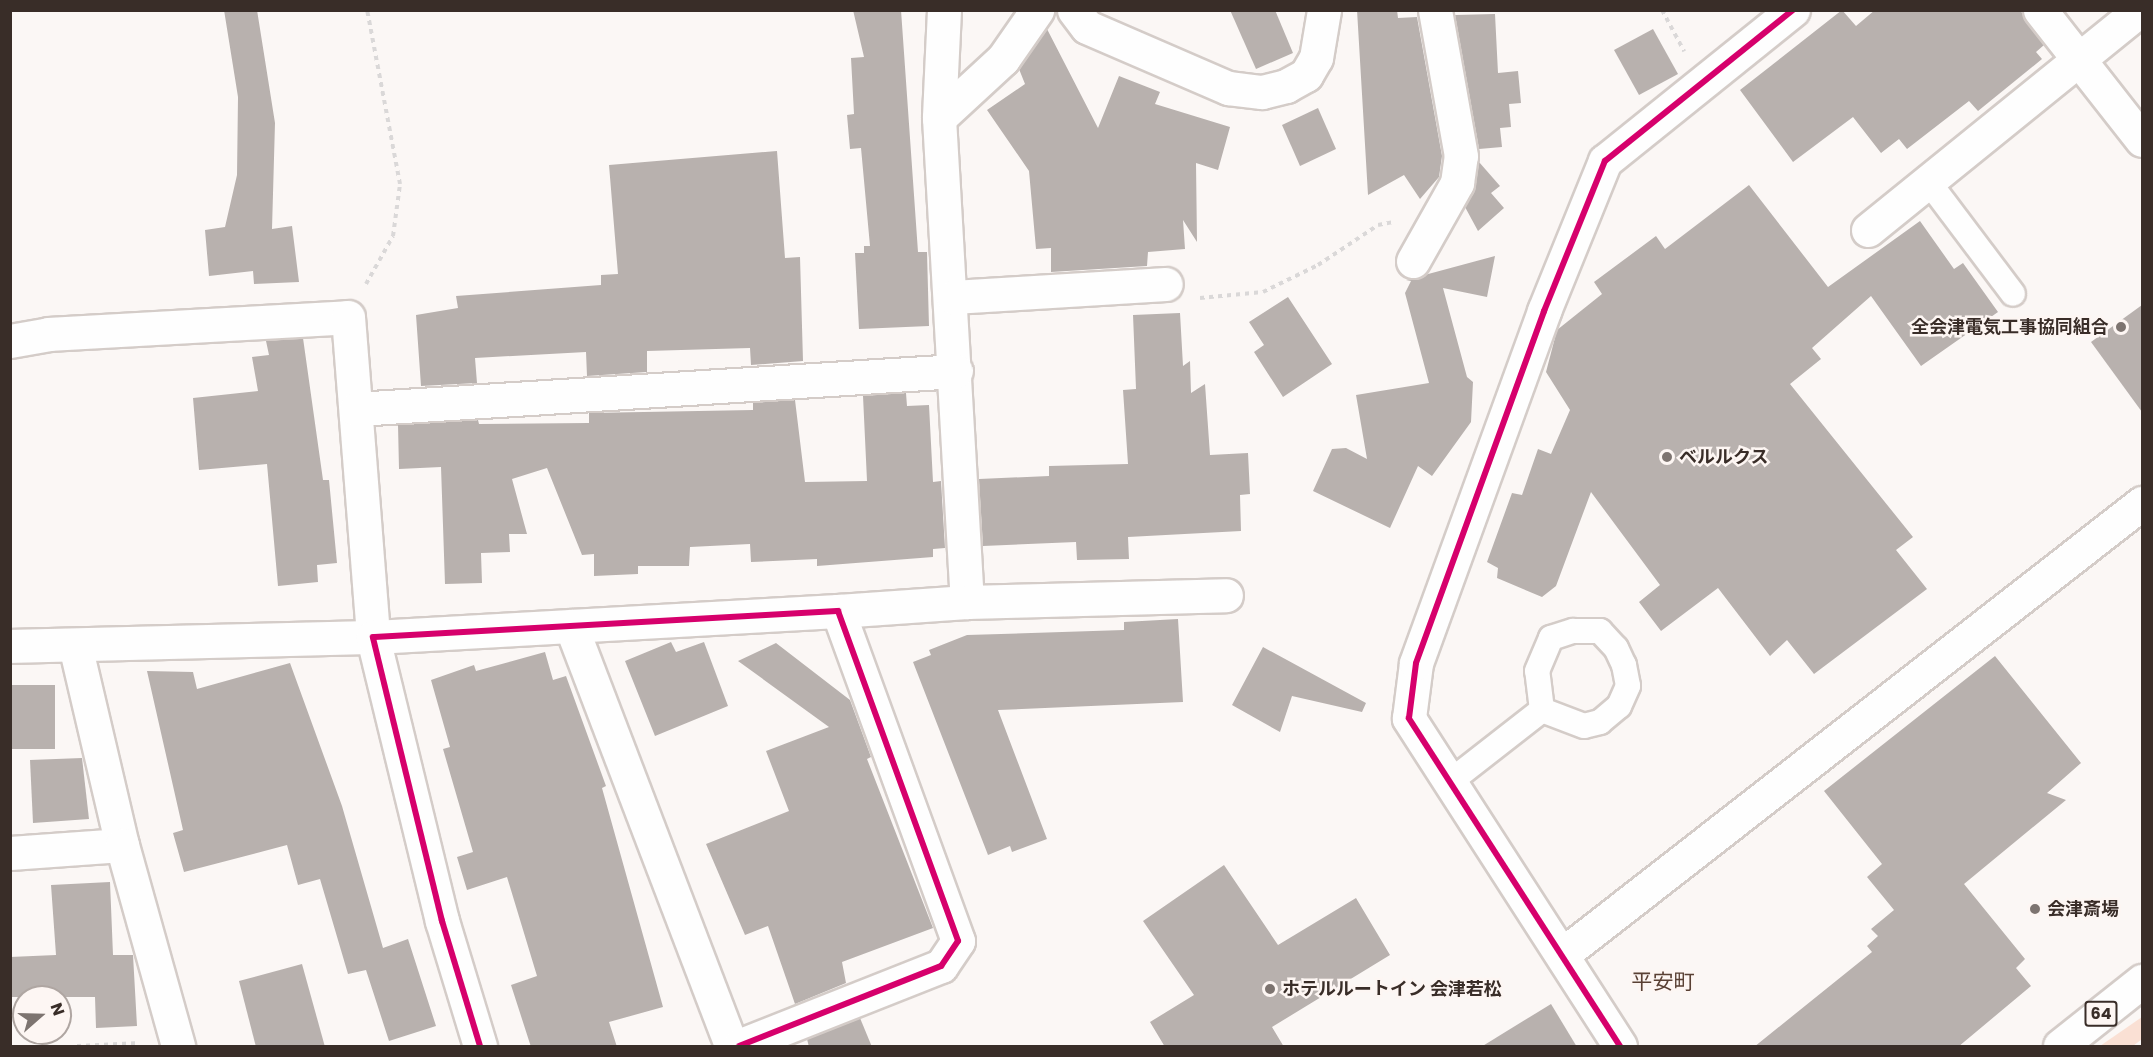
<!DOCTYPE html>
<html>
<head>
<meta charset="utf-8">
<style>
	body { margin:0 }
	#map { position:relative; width:2153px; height:1057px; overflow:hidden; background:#fbf7f5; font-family:Poppins,"Noto Sans JP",sans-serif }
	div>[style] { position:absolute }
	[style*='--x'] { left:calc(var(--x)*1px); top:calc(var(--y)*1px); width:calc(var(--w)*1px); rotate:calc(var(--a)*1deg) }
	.green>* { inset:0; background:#fae0d4 }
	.building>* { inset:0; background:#b8b1ae }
	.path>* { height:4px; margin-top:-2px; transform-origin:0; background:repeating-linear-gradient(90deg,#dad8d8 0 4.5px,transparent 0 9px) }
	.roads { filter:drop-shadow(2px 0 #d4ccc8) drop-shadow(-2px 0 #d4ccc8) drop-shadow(0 2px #d4ccc8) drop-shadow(0 -2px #d4ccc8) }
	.service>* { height:24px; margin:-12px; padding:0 12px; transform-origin:12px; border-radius:12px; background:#fefefe }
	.minor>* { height:33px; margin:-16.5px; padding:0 16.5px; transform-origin:16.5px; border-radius:16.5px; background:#fefefe }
	.primary>* { height:33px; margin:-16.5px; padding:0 16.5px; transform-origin:16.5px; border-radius:16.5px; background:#fefefe }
	.cycleway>* { height:6px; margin:-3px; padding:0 3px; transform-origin:3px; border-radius:3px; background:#d6006c }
	.dots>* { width:16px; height:16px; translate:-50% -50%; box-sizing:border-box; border:3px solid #fdf6f3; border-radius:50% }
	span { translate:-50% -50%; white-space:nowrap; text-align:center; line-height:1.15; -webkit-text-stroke:5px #fdf6f3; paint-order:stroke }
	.shield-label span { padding:2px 4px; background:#fdf6f3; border:2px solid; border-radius:4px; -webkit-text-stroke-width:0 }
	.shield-label { font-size:16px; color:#392d28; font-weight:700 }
	.poi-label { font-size:18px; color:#392d28; font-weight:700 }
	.right { translate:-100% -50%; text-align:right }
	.left { translate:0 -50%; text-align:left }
	.quarter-label { font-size:21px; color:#594034 }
	.frame { position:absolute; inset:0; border:12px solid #392d28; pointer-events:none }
	.north { position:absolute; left:12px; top:985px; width:60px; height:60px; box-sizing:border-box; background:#fdf6f3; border:2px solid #afa6a2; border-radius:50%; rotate:70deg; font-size:16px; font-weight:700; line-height:24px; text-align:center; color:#392d28 }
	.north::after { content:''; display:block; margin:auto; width:21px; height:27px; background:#7d7470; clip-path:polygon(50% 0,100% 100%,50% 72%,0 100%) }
</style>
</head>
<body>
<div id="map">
	<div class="green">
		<i style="clip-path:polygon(2142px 1017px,2142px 1039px,2133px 1046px,2100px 1046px)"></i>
	</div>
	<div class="building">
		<i style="clip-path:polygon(224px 10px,257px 10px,275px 123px,272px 229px,292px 226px,299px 282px,254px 284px,253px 271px,209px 276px,205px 230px,225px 227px,237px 175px,238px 97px)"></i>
		<i style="clip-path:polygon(853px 10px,901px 10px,918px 252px,927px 252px,929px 326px,859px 329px,855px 253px,864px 253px,864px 246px,870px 246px,861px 148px,850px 149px,847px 115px,854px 114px,851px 58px,864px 57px)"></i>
		<i style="clip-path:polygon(1230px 10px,1275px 10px,1293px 53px,1256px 69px)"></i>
		<i style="clip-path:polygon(1357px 10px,1397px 10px,1398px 18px,1417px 17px,1442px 156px,1439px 177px,1420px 199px,1404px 175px,1368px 195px)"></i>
		<i style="clip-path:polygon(1842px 10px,1856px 26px,1875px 10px,2020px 10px,2044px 45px,2036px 52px,2042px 59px,1978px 111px,1969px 101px,1907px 149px,1899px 139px,1881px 153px,1853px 117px,1793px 162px,1740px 90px)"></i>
		<i style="clip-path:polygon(1495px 14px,1498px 73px,1518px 71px,1521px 103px,1509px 104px,1511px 127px,1500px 128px,1502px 147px,1479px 149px,1455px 15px)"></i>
		<i style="clip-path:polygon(1047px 29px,1098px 128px,1119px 76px,1160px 92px,1155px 104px,1230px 127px,1218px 170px,1196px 163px,1197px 242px,1183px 220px,1185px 249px,1148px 252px,1147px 266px,1051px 272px,1051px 248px,1036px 249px,1029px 171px,987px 110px,1025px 84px,1019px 69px)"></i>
		<i style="clip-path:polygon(1653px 29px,1678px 74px,1639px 95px,1614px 50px)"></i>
		<i style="clip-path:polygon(1318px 108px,1336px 149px,1300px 166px,1282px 125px)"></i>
		<i style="clip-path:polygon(777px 151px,785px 258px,800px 257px,803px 361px,751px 365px,750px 348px,647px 351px,647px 372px,587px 376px,586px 352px,475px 358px,477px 383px,421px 386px,416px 315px,458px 308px,456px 296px,601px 285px,601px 275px,618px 274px,609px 165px)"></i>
		<i style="clip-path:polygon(1479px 162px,1500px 186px,1491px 193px,1504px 208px,1478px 231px,1465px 207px,1475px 186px)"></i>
		<i style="clip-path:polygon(1749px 185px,1828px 287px,1920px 221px,1954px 269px,1963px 263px,1998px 312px,1921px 366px,1871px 296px,1812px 348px,1821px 359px,1790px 384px,1913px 537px,1896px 550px,1927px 589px,1814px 674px,1787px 640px,1770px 656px,1718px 588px,1661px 631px,1639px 602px,1660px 585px,1591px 492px,1556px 586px,1542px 597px,1497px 578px,1498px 568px,1487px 562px,1512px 493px,1522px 495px,1538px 449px,1551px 454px,1570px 410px,1546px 372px,1557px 330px,1602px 294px,1594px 282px,1656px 236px,1665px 249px)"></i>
		<i style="clip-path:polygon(1495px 256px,1487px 297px,1443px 288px,1467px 377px,1473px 382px,1471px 422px,1432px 476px,1418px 466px,1390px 528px,1313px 491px,1332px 449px,1346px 448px,1367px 459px,1356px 395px,1429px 383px,1405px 293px,1411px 281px,1406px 280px)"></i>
		<i style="clip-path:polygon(1288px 297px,1332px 364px,1283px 397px,1254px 352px,1264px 345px,1249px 322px)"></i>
		<i style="clip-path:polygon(2142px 305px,2142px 412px,2091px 342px)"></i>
		<i style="clip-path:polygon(1180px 313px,1183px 366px,1190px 361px,1191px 393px,1205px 384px,1210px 455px,1248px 453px,1250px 494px,1240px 495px,1241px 531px,1128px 537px,1129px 559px,1077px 560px,1076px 542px,983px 546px,979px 479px,1049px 476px,1049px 466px,1128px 464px,1123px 390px,1136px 389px,1133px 315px)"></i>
		<i style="clip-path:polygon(303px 338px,323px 480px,329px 480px,337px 563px,317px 565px,318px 582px,278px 586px,267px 464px,199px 470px,193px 398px,258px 391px,252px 357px,269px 355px,266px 341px)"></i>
		<i style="clip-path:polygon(906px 393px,907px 406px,929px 405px,933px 482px,941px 481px,945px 548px,933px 549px,933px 557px,817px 566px,817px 559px,751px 562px,750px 544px,690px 547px,689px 566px,638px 566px,638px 574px,594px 576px,594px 554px,582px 555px,547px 468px,512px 479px,527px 534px,509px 534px,510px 552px,481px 553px,482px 583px,445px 584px,441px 467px,399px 469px,398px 425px,478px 420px,479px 424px,589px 423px,589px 413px,753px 410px,753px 403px,795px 400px,805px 482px,867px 481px,863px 396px)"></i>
		<i style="clip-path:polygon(1178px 619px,1183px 702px,998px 710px,1047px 839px,1012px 852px,1010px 846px,988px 855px,913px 662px,931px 655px,929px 650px,967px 635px,1124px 630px,1124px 622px)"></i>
		<i style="clip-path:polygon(671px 642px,676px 652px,704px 642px,728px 706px,655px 736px,625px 661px)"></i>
		<i style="clip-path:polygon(776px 643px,850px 700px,871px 757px,867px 759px,933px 928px,842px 962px,846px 983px,795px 1004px,768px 926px,745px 935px,706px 844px,789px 811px,766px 751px,829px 727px,738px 661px)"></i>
		<i style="clip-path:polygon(1263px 647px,1366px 703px,1362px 712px,1292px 696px,1280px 732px,1232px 705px)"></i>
		<i style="clip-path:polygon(545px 652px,553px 680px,566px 676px,606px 786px,602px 788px,663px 1007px,609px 1022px,617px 1047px,531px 1047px,511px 985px,537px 976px,507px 877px,467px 890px,457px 857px,473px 852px,443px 749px,450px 747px,431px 680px,474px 665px,476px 671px)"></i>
		<i style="clip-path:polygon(1995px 656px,2081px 763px,2047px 793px,2066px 800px,1964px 884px,2025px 959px,2016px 968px,2031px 986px,1958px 1047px,1754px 1047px,1872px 952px,1867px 946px,1878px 936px,1871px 929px,1894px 910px,1867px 877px,1882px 864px,1824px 791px)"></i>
		<i style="clip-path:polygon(290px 663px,342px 806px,383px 948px,408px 939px,436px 1026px,389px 1041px,366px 970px,348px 974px,320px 879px,298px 885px,287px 845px,184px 872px,173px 833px,183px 830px,147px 671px,193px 672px,197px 689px)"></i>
		<i style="clip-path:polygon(10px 685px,55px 685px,55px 749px,10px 749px)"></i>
		<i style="clip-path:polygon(82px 758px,89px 819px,33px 823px,30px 760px)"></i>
		<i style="clip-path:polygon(1224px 865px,1278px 945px,1356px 898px,1390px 955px,1272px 1027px,1284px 1047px,1165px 1047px,1150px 1022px,1194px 995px,1143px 921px)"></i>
		<i style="clip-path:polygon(110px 882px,113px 955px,133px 955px,137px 1026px,96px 1028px,95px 997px,10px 997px,10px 957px,56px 955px,51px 885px)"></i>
		<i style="clip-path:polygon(302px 964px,325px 1047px,256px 1047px,239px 981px)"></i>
		<i style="clip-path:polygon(1551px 1004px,1577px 1047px,1481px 1047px)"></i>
		<i style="clip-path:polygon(860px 1018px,872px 1047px,809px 1047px,807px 1039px)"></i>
	</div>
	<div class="path">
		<i style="--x:1662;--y:10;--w:47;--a:61.8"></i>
		<i style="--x:366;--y:284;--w:55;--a:-60.6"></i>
		<i style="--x:393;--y:236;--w:52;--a:-82.3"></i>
		<i style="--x:400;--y:184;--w:177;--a:-100.7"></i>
		<i style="--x:1200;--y:298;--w:63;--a:-5.4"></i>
		<i style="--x:1263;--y:292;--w:61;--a:-26.1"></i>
		<i style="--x:1318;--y:265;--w:72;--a:-33.7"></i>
		<i style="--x:1378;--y:225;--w:15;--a:-11"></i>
		<i style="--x:77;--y:1046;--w:63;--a:-2.7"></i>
	</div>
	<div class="roads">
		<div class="service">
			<i style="--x:1928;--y:181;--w:141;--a:53"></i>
			<i style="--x:1451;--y:781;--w:115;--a:-38"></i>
			<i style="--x:1542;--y:710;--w:39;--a:-97"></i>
			<i style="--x:1537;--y:671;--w:36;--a:-67"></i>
			<i style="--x:1551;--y:638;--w:23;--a:-18"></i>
			<i style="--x:1573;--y:631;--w:27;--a:0"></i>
			<i style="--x:1600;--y:631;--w:23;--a:47"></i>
			<i style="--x:1616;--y:648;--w:19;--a:65"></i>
			<i style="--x:1624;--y:665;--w:21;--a:79"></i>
			<i style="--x:1628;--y:686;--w:22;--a:114"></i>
			<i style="--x:1619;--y:706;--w:25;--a:140"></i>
			<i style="--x:1600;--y:722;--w:16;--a:166"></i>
			<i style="--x:1584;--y:726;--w:45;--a:-159.1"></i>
		</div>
		<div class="minor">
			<i style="--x:944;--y:10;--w:108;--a:92.7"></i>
			<i style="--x:939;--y:118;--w:485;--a:86.7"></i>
			<i style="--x:1074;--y:10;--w:21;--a:53"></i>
			<i style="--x:1087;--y:27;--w:154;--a:23.4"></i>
			<i style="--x:1228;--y:88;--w:34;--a:7"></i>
			<i style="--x:1262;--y:92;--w:25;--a:-14"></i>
			<i style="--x:1286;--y:86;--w:23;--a:-29"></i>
			<i style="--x:1306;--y:75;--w:20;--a:-60"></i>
			<i style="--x:1316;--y:58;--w:49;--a:-80.5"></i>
			<i style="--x:2040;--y:10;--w:165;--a:51.9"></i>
			<i style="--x:939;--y:118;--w:87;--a:-42.7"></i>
			<i style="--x:1003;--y:59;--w:60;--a:-55.2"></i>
			<i style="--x:1868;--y:230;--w:350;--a:-39"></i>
			<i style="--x:1413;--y:261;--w:90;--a:-60.6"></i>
			<i style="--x:1457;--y:183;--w:27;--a:-82"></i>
			<i style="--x:1461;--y:156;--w:148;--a:-100.1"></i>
			<i style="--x:953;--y:297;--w:213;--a:-3.5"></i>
			<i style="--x:10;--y:341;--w:39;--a:-10"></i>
			<i style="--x:48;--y:334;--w:300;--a:-3.2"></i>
			<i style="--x:348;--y:317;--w:321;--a:85.5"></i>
			<i style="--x:373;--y:637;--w:363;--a:178.6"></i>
			<i style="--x:356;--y:409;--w:601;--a:-3.62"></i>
			<i style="--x:838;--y:611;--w:129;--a:-4"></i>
			<i style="--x:967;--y:602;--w:259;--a:-1.5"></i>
			<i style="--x:571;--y:626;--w:449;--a:69.1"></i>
			<i style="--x:75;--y:645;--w:205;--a:76.8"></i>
			<i style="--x:10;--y:853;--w:112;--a:-4.1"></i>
			<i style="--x:122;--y:845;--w:209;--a:74.4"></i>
			<i style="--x:1563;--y:954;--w:734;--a:-37.92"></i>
			<i style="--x:480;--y:1046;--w:131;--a:-106.9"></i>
			<i style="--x:442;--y:921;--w:292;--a:-103.7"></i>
			<i style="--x:373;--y:637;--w:466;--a:-3.2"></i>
			<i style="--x:838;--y:611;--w:351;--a:70"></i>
			<i style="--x:958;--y:941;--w:30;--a:124"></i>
			<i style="--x:941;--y:966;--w:217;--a:158.4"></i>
			<i style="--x:1620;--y:1046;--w:390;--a:-122.8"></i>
			<i style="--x:1409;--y:718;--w:55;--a:-82.7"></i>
			<i style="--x:1416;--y:663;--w:375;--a:-70"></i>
			<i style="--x:1544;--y:311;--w:162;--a:-67.9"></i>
			<i style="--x:1605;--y:161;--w:241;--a:-38.8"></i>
		</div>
		<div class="primary">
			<i style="--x:2060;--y:1046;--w:105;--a:-38.4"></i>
		</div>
	</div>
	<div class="cycleway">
		<i style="--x:480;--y:1046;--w:131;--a:-106.9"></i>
		<i style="--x:442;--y:921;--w:292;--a:-103.7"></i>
		<i style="--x:373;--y:637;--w:466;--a:-3.2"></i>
		<i style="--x:838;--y:611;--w:351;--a:70"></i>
		<i style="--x:958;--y:941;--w:30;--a:124"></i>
		<i style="--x:941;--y:966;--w:217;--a:158.4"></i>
		<i style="--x:1620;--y:1046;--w:390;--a:-122.8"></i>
		<i style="--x:1409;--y:718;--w:55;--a:-82.7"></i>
		<i style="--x:1416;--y:663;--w:375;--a:-70"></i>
		<i style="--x:1544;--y:311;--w:162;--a:-67.9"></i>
		<i style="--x:1605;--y:161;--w:241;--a:-38.8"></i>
	</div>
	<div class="dots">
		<i style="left:2121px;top:327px;background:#7d7470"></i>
		<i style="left:1667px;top:457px;background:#7d7470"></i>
		<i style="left:2035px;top:909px;background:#7d7470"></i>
		<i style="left:1270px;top:989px;background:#7d7470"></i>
	</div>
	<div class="shield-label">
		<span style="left:2101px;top:1014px">64</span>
	</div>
	<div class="poi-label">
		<span class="right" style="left:2109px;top:327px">全会津電気工事協同組合</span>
		<span class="left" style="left:1679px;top:457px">ベルルクス</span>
		<span class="left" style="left:2047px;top:909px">会津斎場</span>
		<span class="left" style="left:1282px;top:989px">ホテルルートイン 会津若松</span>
	</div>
	<div class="quarter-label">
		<span style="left:1663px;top:982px">平安町</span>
	</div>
	<div class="frame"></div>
	<div class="north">N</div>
</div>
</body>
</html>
